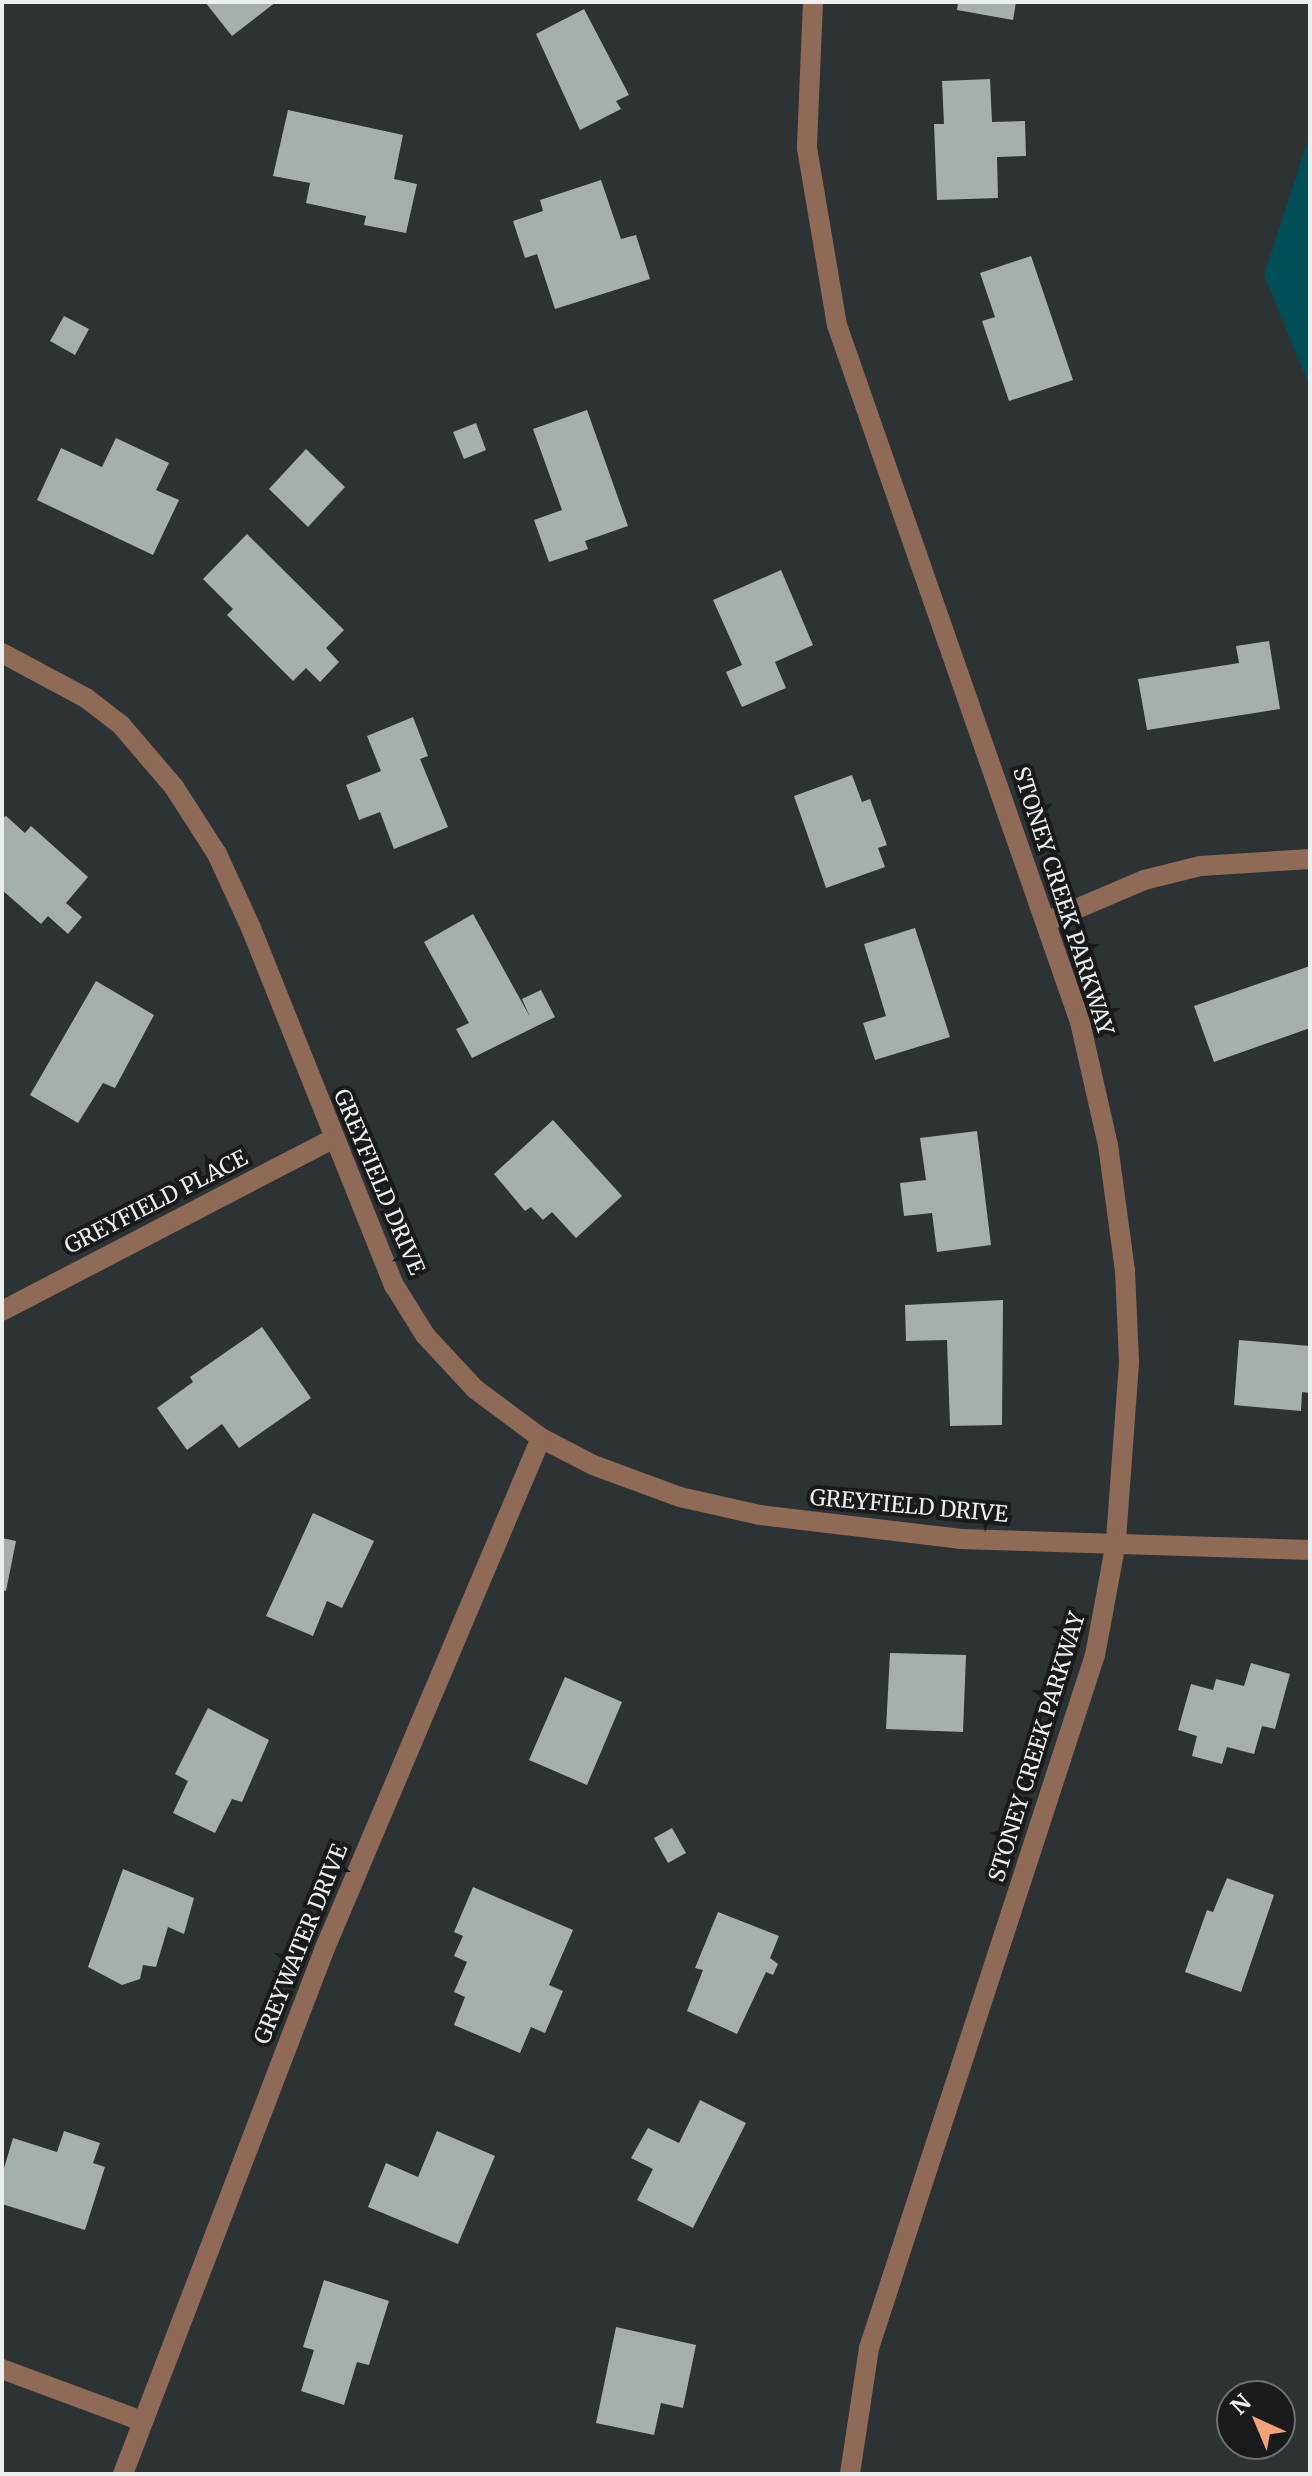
<!DOCTYPE html>
<html>
<head>
<meta charset="utf-8">
<style>
	body { margin:0 }
	#map { position:relative; width:1312px; height:2476px; overflow:hidden; background:#2d3334; font-family:Merriweather,serif }
	div>[style] { position:absolute }
	[style*='--x'] { left:calc(var(--x)*1px); top:calc(var(--y)*1px); width:calc(var(--w)*1px); rotate:calc(var(--a)*1deg) }
	.green>* { inset:0; background:#004e56 }
	.building>* { inset:0; background:#a7aeaf }
	.street>* { height:20px; margin:-10px; padding:0 10px; transform-origin:10px; border-radius:10px; background:#8f6a57 }
	span { translate:-50% -50%; white-space:nowrap; text-align:center; line-height:1.15; -webkit-text-stroke:8px #181a1b; paint-order:stroke }
	.street-label { font-size:22px; color:#eceff0 }
	.frame { position:absolute; inset:0; border:4px solid #eceff0; pointer-events:none }
	.north { position:absolute; left:1216px; top:2380px; width:80px; height:80px; box-sizing:border-box; background:#181a1b; border:2px solid #6d6f70; border-radius:50%; rotate:316deg; font-size:22px; font-weight:700; line-height:32px; text-align:center; color:#eceff0 }
	.north::after { content:''; display:block; margin:auto; width:28px; height:36px; background:#f0a27a; clip-path:polygon(50% 0,100% 100%,50% 72%,0 100%) }
</style>
</head>
<body>
<div id="map">
	<div class="green">
		<i style="clip-path:polygon(1310px 134px,1310px 387px,1264px 275px)"></i>
	</div>
	<div class="building">
		<i style="clip-path:polygon(205px 2px,276px 2px,232px 36px)"></i>
		<i style="clip-path:polygon(958px 2px,1016px 2px,1013px 20px,957px 10px)"></i>
		<i style="clip-path:polygon(584px 9px,629px 95px,616px 101px,621px 109px,580px 130px,536px 34px)"></i>
		<i style="clip-path:polygon(990px 79px,992px 122px,1025px 121px,1026px 156px,997px 157px,998px 198px,937px 200px,934px 124px,944px 124px,942px 81px)"></i>
		<i style="clip-path:polygon(288px 110px,403px 135px,394px 179px,417px 184px,406px 233px,364px 225px,366px 216px,306px 203px,310px 183px,273px 176px)"></i>
		<i style="clip-path:polygon(601px 180px,621px 239px,636px 235px,650px 279px,555px 309px,537px 254px,525px 258px,513px 221px,543px 211px,540px 200px)"></i>
		<i style="clip-path:polygon(1031px 256px,1073px 380px,1009px 401px,982px 321px,995px 317px,980px 273px)"></i>
		<i style="clip-path:polygon(64px 316px,89px 329px,75px 355px,50px 341px)"></i>
		<i style="clip-path:polygon(587px 410px,628px 526px,585px 541px,588px 549px,549px 562px,534px 520px,562px 510px,533px 429px)"></i>
		<i style="clip-path:polygon(476px 423px,486px 450px,464px 459px,453px 432px)"></i>
		<i style="clip-path:polygon(116px 438px,169px 463px,156px 490px,179px 500px,153px 555px,37px 500px,61px 448px,102px 467px)"></i>
		<i style="clip-path:polygon(306px 449px,345px 487px,308px 527px,269px 489px)"></i>
		<i style="clip-path:polygon(247px 534px,344px 630px,326px 648px,339px 662px,320px 682px,306px 668px,293px 681px,227px 615px,233px 609px,203px 579px)"></i>
		<i style="clip-path:polygon(781px 570px,813px 645px,775px 662px,786px 688px,742px 707px,726px 672px,742px 665px,713px 600px)"></i>
		<i style="clip-path:polygon(1269px 641px,1280px 709px,1147px 730px,1138px 679px,1239px 663px,1236px 646px)"></i>
		<i style="clip-path:polygon(413px 717px,428px 756px,420px 759px,448px 827px,394px 849px,380px 812px,359px 820px,346px 785px,381px 771px,367px 736px)"></i>
		<i style="clip-path:polygon(852px 775px,862px 802px,870px 799px,887px 845px,878px 848px,885px 867px,826px 888px,794px 796px)"></i>
		<i style="clip-path:polygon(6px 816px,25px 833px,31px 826px,88px 877px,66px 903px,82px 917px,68px 934px,48px 916px,41px 924px,2px 890px,2px 818px)"></i>
		<i style="clip-path:polygon(473px 914px,530px 1017px,522px 999px,541px 990px,555px 1017px,472px 1058px,456px 1029px,469px 1023px,424px 942px)"></i>
		<i style="clip-path:polygon(915px 928px,950px 1037px,875px 1060px,863px 1023px,886px 1016px,864px 944px)"></i>
		<i style="clip-path:polygon(1310px 966px,1310px 1028px,1214px 1062px,1194px 1006px)"></i>
		<i style="clip-path:polygon(96px 981px,154px 1015px,115px 1088px,103px 1083px,78px 1123px,30px 1095px)"></i>
		<i style="clip-path:polygon(553px 1120px,622px 1196px,576px 1238px,552px 1212px,543px 1220px,531px 1207px,525px 1211px,494px 1174px)"></i>
		<i style="clip-path:polygon(977px 1131px,991px 1245px,937px 1252px,932px 1213px,904px 1216px,900px 1183px,926px 1180px,920px 1138px)"></i>
		<i style="clip-path:polygon(1003px 1300px,1002px 1425px,950px 1426px,947px 1340px,906px 1341px,905px 1305px)"></i>
		<i style="clip-path:polygon(262px 1327px,311px 1398px,239px 1448px,222px 1424px,187px 1450px,157px 1408px,193px 1382px,190px 1377px)"></i>
		<i style="clip-path:polygon(1239px 1340px,1310px 1346px,1310px 1393px,1302px 1392px,1301px 1411px,1234px 1405px)"></i>
		<i style="clip-path:polygon(313px 1513px,374px 1541px,342px 1608px,327px 1601px,313px 1636px,266px 1616px)"></i>
		<i style="clip-path:polygon(2px 1538px,16px 1541px,6px 1591px,2px 1590px)"></i>
		<i style="clip-path:polygon(890px 1653px,966px 1655px,963px 1732px,886px 1729px)"></i>
		<i style="clip-path:polygon(1251px 1663px,1290px 1674px,1275px 1729px,1262px 1726px,1254px 1754px,1227px 1747px,1222px 1764px,1192px 1756px,1197px 1736px,1178px 1730px,1191px 1684px,1213px 1690px,1216px 1679px,1244px 1686px)"></i>
		<i style="clip-path:polygon(565px 1677px,622px 1702px,587px 1785px,529px 1760px)"></i>
		<i style="clip-path:polygon(208px 1708px,269px 1740px,242px 1802px,232px 1799px,215px 1833px,173px 1813px,188px 1781px,175px 1774px)"></i>
		<i style="clip-path:polygon(672px 1828px,686px 1853px,668px 1863px,654px 1838px)"></i>
		<i style="clip-path:polygon(123px 1869px,194px 1898px,184px 1934px,168px 1927px,156px 1967px,143px 1965px,140px 1979px,122px 1985px,88px 1967px)"></i>
		<i style="clip-path:polygon(1227px 1878px,1274px 1895px,1241px 1992px,1185px 1972px,1207px 1910px,1213px 1912px)"></i>
		<i style="clip-path:polygon(473px 1887px,573px 1930px,549px 1985px,563px 1991px,545px 2033px,531px 2027px,520px 2053px,454px 2025px,465px 1997px,454px 1992px,467px 1962px,454px 1956px,463px 1936px,454px 1932px)"></i>
		<i style="clip-path:polygon(718px 1912px,779px 1936px,770px 1958px,778px 1964px,773px 1975px,766px 1972px,737px 2034px,687px 2011px,703px 1970px,695px 1968px)"></i>
		<i style="clip-path:polygon(700px 2100px,746px 2123px,693px 2228px,637px 2200px,653px 2169px,631px 2158px,648px 2128px,679px 2143px)"></i>
		<i style="clip-path:polygon(64px 2131px,100px 2143px,93px 2163px,105px 2167px,85px 2230px,2px 2204px,2px 2175px,13px 2138px,57px 2152px)"></i>
		<i style="clip-path:polygon(437px 2131px,495px 2156px,458px 2244px,368px 2207px,386px 2163px,418px 2177px)"></i>
		<i style="clip-path:polygon(324px 2280px,389px 2301px,369px 2365px,357px 2362px,344px 2405px,301px 2391px,314px 2350px,303px 2347px)"></i>
		<i style="clip-path:polygon(616px 2327px,696px 2345px,683px 2408px,661px 2403px,654px 2435px,596px 2423px)"></i>
	</div>
	<div class="street">
		<i style="--x:813;--y:2;--w:146;--a:92.4"></i>
		<i style="--x:807;--y:148;--w:180;--a:80.4"></i>
		<i style="--x:837;--y:325;--w:738;--a:70.78"></i>
		<i style="--x:1080;--y:1022;--w:126;--a:77.2"></i>
		<i style="--x:1108;--y:1145;--w:126;--a:82.3"></i>
		<i style="--x:1125;--y:1270;--w:93;--a:87.5"></i>
		<i style="--x:1129;--y:1363;--w:179;--a:94.2"></i>
		<i style="--x:1116;--y:1542;--w:115;--a:100.5"></i>
		<i style="--x:1095;--y:1655;--w:729;--a:108.06"></i>
		<i style="--x:869;--y:2348;--w:127;--a:98.6"></i>
		<i style="--x:2;--y:653;--w:95;--a:28.2"></i>
		<i style="--x:86;--y:698;--w:44;--a:37.6"></i>
		<i style="--x:121;--y:725;--w:82;--a:49.5"></i>
		<i style="--x:174;--y:787;--w:80;--a:57.3"></i>
		<i style="--x:217;--y:854;--w:81;--a:65.3"></i>
		<i style="--x:251;--y:928;--w:385;--a:68.2"></i>
		<i style="--x:394;--y:1285;--w:59;--a:58.2"></i>
		<i style="--x:425;--y:1335;--w:74;--a:47.2"></i>
		<i style="--x:475;--y:1389;--w:82;--a:36.6"></i>
		<i style="--x:541;--y:1438;--w:59;--a:27.4"></i>
		<i style="--x:593;--y:1465;--w:93;--a:20.2"></i>
		<i style="--x:680;--y:1497;--w:82;--a:12.7"></i>
		<i style="--x:760;--y:1515;--w:201;--a:6.8"></i>
		<i style="--x:960;--y:1539;--w:350;--a:1.8"></i>
		<i style="--x:1048;--y:921;--w:104;--a:-23.1"></i>
		<i style="--x:1144;--y:880;--w:58;--a:-14"></i>
		<i style="--x:1200;--y:866;--w:110;--a:-3.6"></i>
		<i style="--x:2;--y:1311;--w:374;--a:-27.5"></i>
		<i style="--x:2;--y:2369;--w:149;--a:20.4"></i>
		<i style="--x:123;--y:2474;--w:563;--a:-68.99"></i>
		<i style="--x:325;--y:1948;--w:554;--a:-67.05"></i>
	</div>
	<div class="street-label">
		<span style="left:1063px;top:901px;rotate:72deg">STONEY CREEK PARKWAY</span>
		<span style="left:379px;top:1182px;rotate:67deg">GREYFIELD DRIVE</span>
		<span style="left:156px;top:1202px;rotate:-27deg">GREYFIELD PLACE</span>
		<span style="left:909px;top:1506px;rotate:5deg">GREYFIELD DRIVE</span>
		<span style="left:1037px;top:1747px;rotate:-73deg">STONEY CREEK PARKWAY</span>
		<span style="left:301px;top:1944px;rotate:-68deg">GREYWATER DRIVE</span>
	</div>
	<div class="frame"></div>
	<div class="north">N</div>
</div>
</body>
</html>
